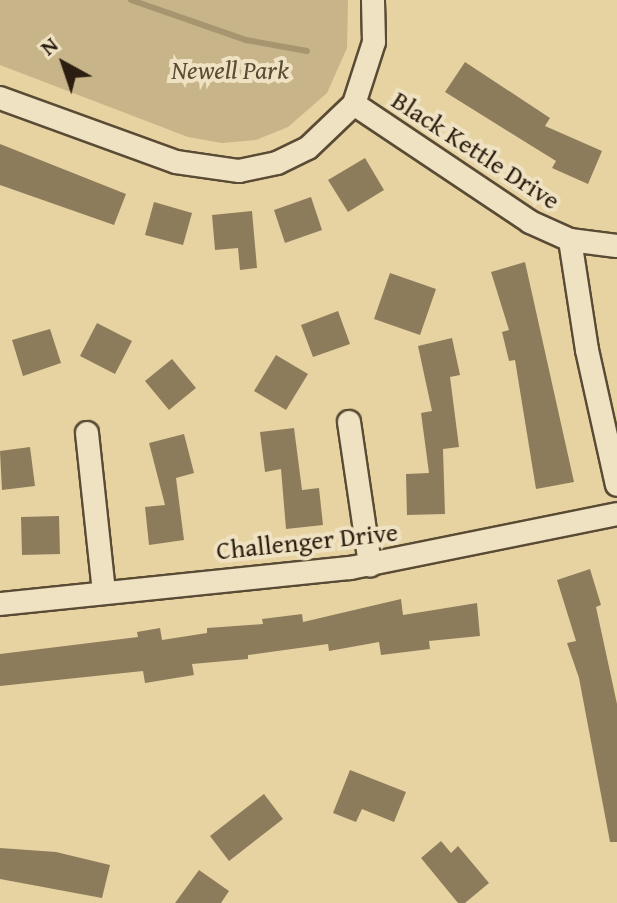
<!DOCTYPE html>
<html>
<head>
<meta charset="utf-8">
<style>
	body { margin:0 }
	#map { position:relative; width:617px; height:903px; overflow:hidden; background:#e7d3a1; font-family:"Gentium Book Plus",serif }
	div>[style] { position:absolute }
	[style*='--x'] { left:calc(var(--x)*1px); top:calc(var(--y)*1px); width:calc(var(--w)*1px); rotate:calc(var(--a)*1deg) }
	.green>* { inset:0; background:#c7b489 }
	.stream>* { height:6px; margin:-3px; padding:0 3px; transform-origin:3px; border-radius:3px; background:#a79570 }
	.building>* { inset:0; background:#8d7c5c }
	.roads { filter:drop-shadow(2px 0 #5a4b35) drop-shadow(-2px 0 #5a4b35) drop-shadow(0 2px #5a4b35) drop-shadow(0 -2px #5a4b35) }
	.street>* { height:22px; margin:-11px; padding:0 11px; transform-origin:11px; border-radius:11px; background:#efe2c2 }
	span { translate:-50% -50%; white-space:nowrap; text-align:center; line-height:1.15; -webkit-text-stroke:8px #efe2c2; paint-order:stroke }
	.park-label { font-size:26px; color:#5a4b35; font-style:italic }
	.street-label { font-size:26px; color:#2b1e11 }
	.north { position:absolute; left:24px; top:24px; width:80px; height:80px; -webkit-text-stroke:6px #efe2c2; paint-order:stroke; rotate:320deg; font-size:22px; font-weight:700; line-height:32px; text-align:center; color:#2b1e11 }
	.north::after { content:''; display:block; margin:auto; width:28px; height:36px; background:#2b1e11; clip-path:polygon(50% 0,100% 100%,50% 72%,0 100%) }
</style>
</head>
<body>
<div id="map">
	<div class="green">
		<i style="clip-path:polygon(0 0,348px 0,347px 48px,327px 93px,288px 127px,256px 140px,222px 143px,188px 137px,0 65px)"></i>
	</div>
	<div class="stream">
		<i style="--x:131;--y:0;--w:122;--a:19.2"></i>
		<i style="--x:246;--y:40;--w:62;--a:10.2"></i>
	</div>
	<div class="building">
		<i style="clip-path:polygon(465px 62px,550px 118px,545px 126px,602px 151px,588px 184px,552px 168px,556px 161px,445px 92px)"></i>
		<i style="clip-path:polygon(0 144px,126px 194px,114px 225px,0 185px)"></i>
		<i style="clip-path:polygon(365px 158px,384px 190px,348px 212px,328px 180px)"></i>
		<i style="clip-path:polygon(311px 197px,322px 230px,285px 243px,274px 210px)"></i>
		<i style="clip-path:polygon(154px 202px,192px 213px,183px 245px,145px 235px)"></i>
		<i style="clip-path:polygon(252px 211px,257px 268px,240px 270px,238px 248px,215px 250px,212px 215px)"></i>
		<i style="clip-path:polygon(525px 262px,574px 482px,536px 489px,515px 360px,509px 361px,502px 332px,509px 330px,491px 272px)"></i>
		<i style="clip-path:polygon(390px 273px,436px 289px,420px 335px,374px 319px)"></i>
		<i style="clip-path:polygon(338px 311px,350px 344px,313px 357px,301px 325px)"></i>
		<i style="clip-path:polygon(97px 323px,132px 341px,115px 374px,80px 356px)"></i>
		<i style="clip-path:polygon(50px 329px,61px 363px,23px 376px,12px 340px)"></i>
		<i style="clip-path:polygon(452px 338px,460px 375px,450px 377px,459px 447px,443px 449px,445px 514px,407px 515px,406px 474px,429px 473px,421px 413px,432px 411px,418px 346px)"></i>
		<i style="clip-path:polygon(276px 355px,308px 374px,286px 410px,254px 391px)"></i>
		<i style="clip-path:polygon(172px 359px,196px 388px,169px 410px,145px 381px)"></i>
		<i style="clip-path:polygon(294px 428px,302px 490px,319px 488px,323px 525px,286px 529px,281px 469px,265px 472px,260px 432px)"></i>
		<i style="clip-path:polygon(184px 434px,194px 473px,176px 478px,184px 540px,149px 545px,145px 507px,165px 505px,149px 443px)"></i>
		<i style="clip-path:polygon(30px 447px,35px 486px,2px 490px,0 451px)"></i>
		<i style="clip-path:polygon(59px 516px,60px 554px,22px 555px,21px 517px)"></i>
		<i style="clip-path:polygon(590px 569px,601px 605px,596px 607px,617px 704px,617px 842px,610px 842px,579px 678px,567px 643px,576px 641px,557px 580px)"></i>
		<i style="clip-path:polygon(401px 599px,403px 615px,477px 603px,480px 636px,429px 641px,430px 649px,381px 655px,379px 642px,329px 651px,328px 644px,248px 655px,248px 659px,192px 664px,194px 675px,145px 683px,143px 671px,0 686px,0 654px,138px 637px,137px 632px,160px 628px,162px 640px,207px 633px,207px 628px,263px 624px,262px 619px,302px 614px,303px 622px)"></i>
		<i style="clip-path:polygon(350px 770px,406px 792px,394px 822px,362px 809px,356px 822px,333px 813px)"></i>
		<i style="clip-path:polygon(264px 794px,283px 819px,229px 861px,210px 836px)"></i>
		<i style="clip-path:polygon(441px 841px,451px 853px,458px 846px,489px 883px,465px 903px,458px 903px,421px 858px)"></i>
		<i style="clip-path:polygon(0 848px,56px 852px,110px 865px,102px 898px,0 879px)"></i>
		<i style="clip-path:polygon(199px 870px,229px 891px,221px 903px,175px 903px)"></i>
	</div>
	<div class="roads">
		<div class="street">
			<i style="--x:0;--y:98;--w:187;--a:20"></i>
			<i style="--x:176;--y:162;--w:64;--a:8.1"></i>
			<i style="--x:239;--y:171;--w:39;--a:-12"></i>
			<i style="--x:277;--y:163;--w:34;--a:-26"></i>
			<i style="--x:308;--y:148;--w:64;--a:-43.7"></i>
			<i style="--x:354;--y:104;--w:65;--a:-72.1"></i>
			<i style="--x:374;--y:42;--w:42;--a:-91.4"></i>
			<i style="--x:354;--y:104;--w:212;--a:33.8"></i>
			<i style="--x:530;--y:222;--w:44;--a:24.2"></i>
			<i style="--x:570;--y:240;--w:47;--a:7.3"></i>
			<i style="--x:570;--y:240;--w:111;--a:81.2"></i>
			<i style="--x:587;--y:350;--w:138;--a:77.5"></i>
			<i style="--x:349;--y:422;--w:145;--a:81.6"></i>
			<i style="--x:87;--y:433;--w:160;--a:83.9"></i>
			<i style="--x:0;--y:604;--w:352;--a:-5.9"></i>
			<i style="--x:350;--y:568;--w:272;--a:-11.4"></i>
		</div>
	</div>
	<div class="park-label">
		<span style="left:230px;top:70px">Newell Park</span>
	</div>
	<div class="street-label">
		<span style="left:476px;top:150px;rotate:33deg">Black Kettle Drive</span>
		<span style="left:307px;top:541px;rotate:-6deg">Challenger Drive</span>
	</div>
	<div class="north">N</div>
</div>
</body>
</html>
